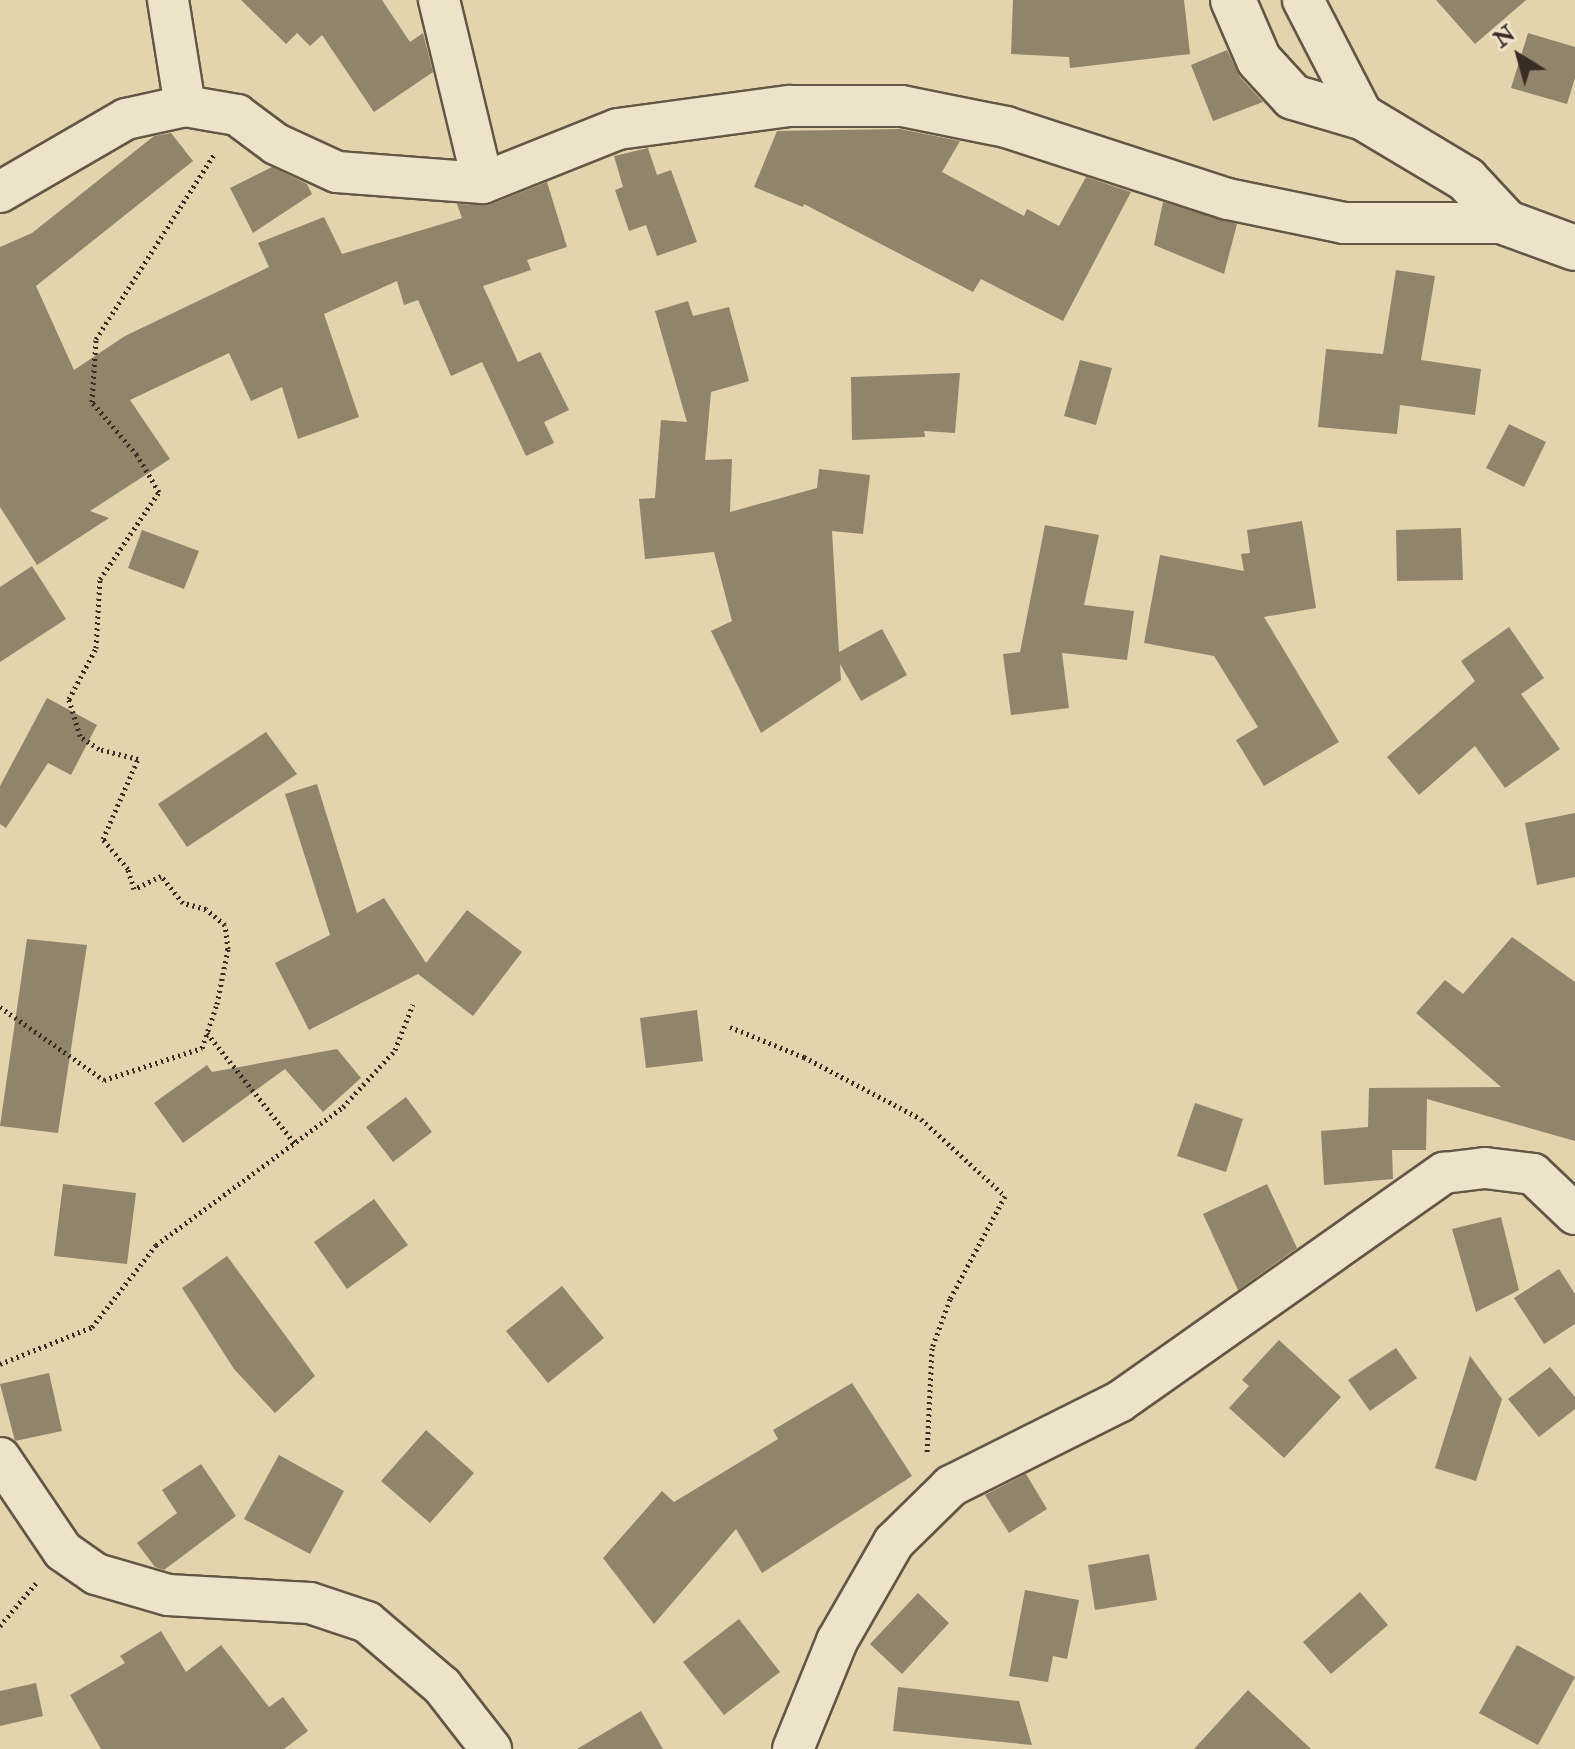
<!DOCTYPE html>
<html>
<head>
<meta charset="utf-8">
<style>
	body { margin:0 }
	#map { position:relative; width:1575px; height:1749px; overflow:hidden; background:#e3d4ad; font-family:"IM FELL Double Pica",serif }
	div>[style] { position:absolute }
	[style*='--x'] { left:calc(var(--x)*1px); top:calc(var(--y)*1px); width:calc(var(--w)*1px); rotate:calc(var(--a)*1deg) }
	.building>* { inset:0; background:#90846b }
	.path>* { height:5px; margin-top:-2.5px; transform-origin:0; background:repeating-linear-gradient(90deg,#372d24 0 2px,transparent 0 6px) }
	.roads { filter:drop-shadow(2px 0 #625746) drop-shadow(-2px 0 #625746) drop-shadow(0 2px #625746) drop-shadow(0 -2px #625746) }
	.street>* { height:40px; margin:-20px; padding:0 20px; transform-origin:20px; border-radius:20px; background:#ede3ca }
	.secondary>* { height:44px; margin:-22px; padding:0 22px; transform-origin:22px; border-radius:22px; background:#ede3ca }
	span { translate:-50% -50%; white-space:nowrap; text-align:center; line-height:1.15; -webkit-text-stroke:6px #ede3ca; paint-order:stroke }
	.north { position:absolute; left:1479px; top:16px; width:80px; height:80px; -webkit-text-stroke:6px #ede3ca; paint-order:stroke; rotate:323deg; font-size:22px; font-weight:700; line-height:32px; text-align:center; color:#372d24 }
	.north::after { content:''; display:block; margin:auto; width:28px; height:36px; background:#372d24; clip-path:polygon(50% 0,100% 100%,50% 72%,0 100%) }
</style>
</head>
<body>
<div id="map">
	<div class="building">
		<i style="clip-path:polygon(241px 0,382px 0,410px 42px,423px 33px,433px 72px,374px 112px,322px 35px,310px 46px,297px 33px,286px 44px)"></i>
		<i style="clip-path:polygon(1013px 0,1184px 0,1190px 54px,1070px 68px,1069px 57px,1011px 54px)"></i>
		<i style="clip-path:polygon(1436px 0,1526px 0,1475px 44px)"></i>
		<i style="clip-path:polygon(1528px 33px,1575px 47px,1575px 78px,1567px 104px,1511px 88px)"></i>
		<i style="clip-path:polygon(1227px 50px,1240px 77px,1263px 102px,1213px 121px,1191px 65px)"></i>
		<i style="clip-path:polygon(900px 129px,960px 141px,942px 172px,1024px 216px,1027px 209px,1059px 226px,1086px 177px,1131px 192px,1063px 321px,981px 279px,973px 292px,804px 204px,803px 207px,754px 187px,777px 131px)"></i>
		<i style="clip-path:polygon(171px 133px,193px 161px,36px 286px,74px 370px,125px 336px,269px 267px,258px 243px,324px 217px,342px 254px,462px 218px,457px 204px,489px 205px,547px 182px,567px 247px,527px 260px,531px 270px,483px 286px,518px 362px,540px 352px,569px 410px,544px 422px,554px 443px,526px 456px,482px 362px,451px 376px,418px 300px,404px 305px,397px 281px,324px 314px,359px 417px,298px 439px,282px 387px,251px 401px,229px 353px,130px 400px,170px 459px,90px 511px,109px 518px,37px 565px,0 507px,0 247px,32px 233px,154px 136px)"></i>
		<i style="clip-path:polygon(648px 148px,657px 175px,671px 170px,697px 242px,657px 256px,646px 225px,629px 231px,615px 190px,623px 187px,614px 156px)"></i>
		<i style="clip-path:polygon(272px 167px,307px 184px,312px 194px,253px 233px,230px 188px)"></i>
		<i style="clip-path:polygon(1163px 202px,1237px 224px,1224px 274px,1154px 245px)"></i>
		<i style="clip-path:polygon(1396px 270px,1435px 276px,1421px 360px,1481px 369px,1475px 415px,1400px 405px,1397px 434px,1318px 427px,1326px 349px,1383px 354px)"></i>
		<i style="clip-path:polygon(688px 301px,693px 316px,729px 307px,749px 381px,711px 392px,705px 460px,732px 459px,730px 512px,817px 488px,819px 469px,870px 475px,863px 534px,832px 531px,839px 652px,882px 629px,907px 675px,861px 701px,840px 664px,841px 680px,761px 733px,711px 631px,732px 621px,714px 552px,645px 559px,639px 499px,655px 498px,661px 420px,687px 422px,655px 311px)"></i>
		<i style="clip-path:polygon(1080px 360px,1112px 368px,1096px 425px,1064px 416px)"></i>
		<i style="clip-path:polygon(960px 373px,955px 433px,924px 431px,925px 437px,852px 440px,851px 377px)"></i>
		<i style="clip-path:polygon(1509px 424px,1546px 442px,1524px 487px,1486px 468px)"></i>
		<i style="clip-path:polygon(1302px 521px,1316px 608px,1264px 617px,1339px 742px,1264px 786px,1236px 740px,1258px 727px,1214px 656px,1144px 643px,1160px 555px,1244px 571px,1241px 554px,1250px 553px,1247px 530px)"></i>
		<i style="clip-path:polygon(1045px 525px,1099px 535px,1084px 605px,1134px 611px,1127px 660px,1062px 653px,1069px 708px,1011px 715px,1003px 654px,1020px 652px)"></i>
		<i style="clip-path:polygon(1461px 528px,1463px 580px,1397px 581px,1396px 530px)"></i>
		<i style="clip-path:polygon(142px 530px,199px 551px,184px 589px,128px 568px)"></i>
		<i style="clip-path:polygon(32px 566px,66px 619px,0 662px,0 587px)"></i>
		<i style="clip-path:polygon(1509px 627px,1544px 678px,1521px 694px,1560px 749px,1505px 788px,1475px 746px,1419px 795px,1387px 757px,1475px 681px,1461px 661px)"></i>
		<i style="clip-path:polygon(47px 698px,97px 725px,71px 775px,48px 763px,6px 828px,0 824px,0 786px)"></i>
		<i style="clip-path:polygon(266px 732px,297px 774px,187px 847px,158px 804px)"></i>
		<i style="clip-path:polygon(317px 784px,357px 913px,384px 898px,426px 963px,467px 910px,522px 952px,473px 1016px,418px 974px,309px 1030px,275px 963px,330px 935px,285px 794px)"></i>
		<i style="clip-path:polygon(1575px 813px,1575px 877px,1537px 885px,1525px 823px)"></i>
		<i style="clip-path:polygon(1512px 937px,1575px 982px,1575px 1141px,1427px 1099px,1426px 1150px,1392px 1150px,1393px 1179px,1324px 1185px,1321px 1131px,1368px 1127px,1369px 1088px,1501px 1087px,1416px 1013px,1445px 980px,1463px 994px)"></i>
		<i style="clip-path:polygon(27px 939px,87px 945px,58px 1133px,0 1126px)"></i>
		<i style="clip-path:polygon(697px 1010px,703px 1061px,646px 1068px,640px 1018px)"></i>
		<i style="clip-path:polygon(337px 1049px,361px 1078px,323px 1112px,285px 1069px,183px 1143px,154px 1103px,207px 1065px,212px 1072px)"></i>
		<i style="clip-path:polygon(406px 1097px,432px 1132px,393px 1162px,366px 1127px)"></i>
		<i style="clip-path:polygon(1195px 1103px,1243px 1119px,1226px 1172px,1177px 1156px)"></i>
		<i style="clip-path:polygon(63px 1184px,136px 1193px,127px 1264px,54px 1256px)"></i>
		<i style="clip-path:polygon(1267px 1184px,1297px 1248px,1238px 1290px,1203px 1214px)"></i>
		<i style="clip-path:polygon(374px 1199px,408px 1245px,347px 1289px,314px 1242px)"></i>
		<i style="clip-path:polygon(1501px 1217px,1519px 1290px,1476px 1312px,1452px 1229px)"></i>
		<i style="clip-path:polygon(227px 1256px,315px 1376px,275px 1413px,234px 1369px,182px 1288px)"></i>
		<i style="clip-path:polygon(1559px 1269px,1575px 1294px,1575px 1324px,1544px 1344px,1514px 1298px)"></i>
		<i style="clip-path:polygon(562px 1286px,604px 1338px,548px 1383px,506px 1331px)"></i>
		<i style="clip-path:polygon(1279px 1340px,1341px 1397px,1284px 1458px,1229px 1408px,1249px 1386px,1242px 1380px)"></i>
		<i style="clip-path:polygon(1396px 1348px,1417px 1378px,1370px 1411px,1348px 1380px)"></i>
		<i style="clip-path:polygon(1470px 1356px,1502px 1399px,1476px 1481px,1435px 1468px)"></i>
		<i style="clip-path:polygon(1550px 1367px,1575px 1397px,1575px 1409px,1539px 1437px,1508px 1399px)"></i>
		<i style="clip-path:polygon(49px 1373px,62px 1431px,15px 1441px,0 1384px)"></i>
		<i style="clip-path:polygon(852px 1383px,912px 1476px,762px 1573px,736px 1529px,654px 1624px,603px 1558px,662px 1491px,674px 1502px,778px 1439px,773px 1430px)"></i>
		<i style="clip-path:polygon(426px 1430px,474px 1473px,430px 1523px,381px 1481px)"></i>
		<i style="clip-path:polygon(279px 1455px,344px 1491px,310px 1554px,244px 1519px)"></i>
		<i style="clip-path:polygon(201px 1464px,236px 1516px,164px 1570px,155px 1567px,137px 1543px,177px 1513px,162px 1490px)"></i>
		<i style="clip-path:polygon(1026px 1474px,1047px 1509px,1009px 1533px,985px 1495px)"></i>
		<i style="clip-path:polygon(1149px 1554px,1157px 1600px,1095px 1610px,1088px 1565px)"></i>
		<i style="clip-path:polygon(1025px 1590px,1079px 1600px,1067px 1659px,1053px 1656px,1048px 1682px,1009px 1676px)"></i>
		<i style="clip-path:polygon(1360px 1592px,1388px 1625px,1331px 1674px,1303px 1642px)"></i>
		<i style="clip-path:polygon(918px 1593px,949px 1623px,902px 1674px,870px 1644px)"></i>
		<i style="clip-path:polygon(739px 1619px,780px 1672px,724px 1715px,683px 1662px)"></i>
		<i style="clip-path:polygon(161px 1631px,186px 1672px,221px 1645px,269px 1707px,283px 1697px,308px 1731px,284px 1749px,101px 1749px,70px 1695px,125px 1663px,120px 1656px)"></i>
		<i style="clip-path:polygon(1517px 1645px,1575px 1677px,1538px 1745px,1479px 1713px)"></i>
		<i style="clip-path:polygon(36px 1683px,43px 1716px,0 1726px,0 1691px)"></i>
		<i style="clip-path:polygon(898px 1687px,1019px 1701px,1032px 1745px,893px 1731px)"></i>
		<i style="clip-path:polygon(1248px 1690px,1311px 1749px,1194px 1749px)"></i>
		<i style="clip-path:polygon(641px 1711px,663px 1749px,577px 1749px)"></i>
	</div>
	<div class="path">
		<i style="--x:0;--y:1007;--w:127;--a:35.1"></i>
		<i style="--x:104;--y:1080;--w:103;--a:-18.1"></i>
		<i style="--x:202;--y:1048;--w:46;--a:-71.2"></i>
		<i style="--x:217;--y:1004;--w:56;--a:-78.7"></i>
		<i style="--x:228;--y:949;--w:24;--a:-97"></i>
		<i style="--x:225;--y:925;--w:25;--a:-140"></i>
		<i style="--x:206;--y:909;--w:24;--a:-165"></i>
		<i style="--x:183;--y:903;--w:35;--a:-129"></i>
		<i style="--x:161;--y:876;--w:30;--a:154"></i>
		<i style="--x:134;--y:889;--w:21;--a:-107"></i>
		<i style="--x:128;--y:869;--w:39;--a:-130"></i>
		<i style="--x:103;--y:839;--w:87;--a:-66.4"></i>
		<i style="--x:138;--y:759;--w:40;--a:-165.6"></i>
		<i style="--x:99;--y:749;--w:23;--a:-146"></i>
		<i style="--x:80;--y:736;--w:39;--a:-107"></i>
		<i style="--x:69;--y:699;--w:58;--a:-62.1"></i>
		<i style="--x:96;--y:648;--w:69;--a:-86.7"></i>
		<i style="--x:100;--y:579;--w:105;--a:-55.9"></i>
		<i style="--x:159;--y:492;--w:43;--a:-120.7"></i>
		<i style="--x:137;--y:455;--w:70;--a:-130.3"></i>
		<i style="--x:92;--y:402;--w:63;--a:-86.4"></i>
		<i style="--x:96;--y:339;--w:221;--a:-57.4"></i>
		<i style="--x:730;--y:1027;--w:80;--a:22.1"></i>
		<i style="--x:804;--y:1057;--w:132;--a:27.9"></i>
		<i style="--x:921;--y:1119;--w:114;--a:42.5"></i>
		<i style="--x:1005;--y:1196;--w:117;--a:118.1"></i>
		<i style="--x:950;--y:1299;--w:52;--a:110.2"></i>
		<i style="--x:932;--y:1348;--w:105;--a:92.7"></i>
		<i style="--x:207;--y:1033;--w:143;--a:51.5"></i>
		<i style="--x:0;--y:1364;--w:99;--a:-21.9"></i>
		<i style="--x:92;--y:1327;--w:104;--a:-52"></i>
		<i style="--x:156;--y:1245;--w:232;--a:-36.4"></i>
		<i style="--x:343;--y:1107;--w:77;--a:-47.6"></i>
		<i style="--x:395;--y:1050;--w:49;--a:-68.6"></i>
		<i style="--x:0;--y:1626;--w:56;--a:-50.1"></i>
	</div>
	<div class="roads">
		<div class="street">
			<i style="--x:168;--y:0;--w:107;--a:80.9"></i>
			<i style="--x:439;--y:0;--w:188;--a:76.5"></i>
			<i style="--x:1303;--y:0;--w:133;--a:62.7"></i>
			<i style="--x:0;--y:192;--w:146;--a:-30.1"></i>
			<i style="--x:126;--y:119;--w:60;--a:-12.4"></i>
			<i style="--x:185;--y:106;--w:53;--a:9.8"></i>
			<i style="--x:237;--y:115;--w:49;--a:36.6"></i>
			<i style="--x:276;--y:144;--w:67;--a:24.7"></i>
			<i style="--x:337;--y:172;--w:146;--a:4.3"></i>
			<i style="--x:483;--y:183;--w:145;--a:-21.8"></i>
			<i style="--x:618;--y:129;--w:173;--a:-7.7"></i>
			<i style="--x:789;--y:106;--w:113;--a:0"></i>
			<i style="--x:902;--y:106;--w:106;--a:11.4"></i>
			<i style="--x:1006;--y:127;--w:233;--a:18"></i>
			<i style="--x:1228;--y:199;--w:118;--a:11.7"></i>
			<i style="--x:1344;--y:223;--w:163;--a:0"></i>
			<i style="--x:0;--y:1458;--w:112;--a:55.9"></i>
			<i style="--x:63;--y:1551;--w:40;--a:34.9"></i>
			<i style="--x:96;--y:1574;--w:75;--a:16.3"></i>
			<i style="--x:168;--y:1595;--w:142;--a:3.2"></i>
			<i style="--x:310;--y:1603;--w:60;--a:18.4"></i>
			<i style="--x:367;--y:1622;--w:99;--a:40.5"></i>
			<i style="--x:442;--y:1686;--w:80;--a:52.1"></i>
			<i style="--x:793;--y:1749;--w:117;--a:-67.8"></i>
			<i style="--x:837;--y:1641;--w:114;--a:-60.1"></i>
			<i style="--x:894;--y:1542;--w:80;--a:-44.5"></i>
			<i style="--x:951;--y:1486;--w:188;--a:-26.6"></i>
			<i style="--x:1119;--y:1402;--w:398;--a:-35.2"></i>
			<i style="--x:1444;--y:1173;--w:41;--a:-7"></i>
			<i style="--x:1485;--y:1168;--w:48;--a:7.1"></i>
			<i style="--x:1533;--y:1174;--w:58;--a:43.6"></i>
		</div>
		<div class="secondary">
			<i style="--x:1233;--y:0;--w:65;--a:66.6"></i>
			<i style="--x:1259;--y:60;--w:50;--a:47.4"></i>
			<i style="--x:1293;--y:97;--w:74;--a:16.5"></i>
			<i style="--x:1364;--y:118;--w:119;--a:30.9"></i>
			<i style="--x:1466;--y:179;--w:60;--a:47"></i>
			<i style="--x:1507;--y:223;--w:72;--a:20.2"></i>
		</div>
	</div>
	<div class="north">N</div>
</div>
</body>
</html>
